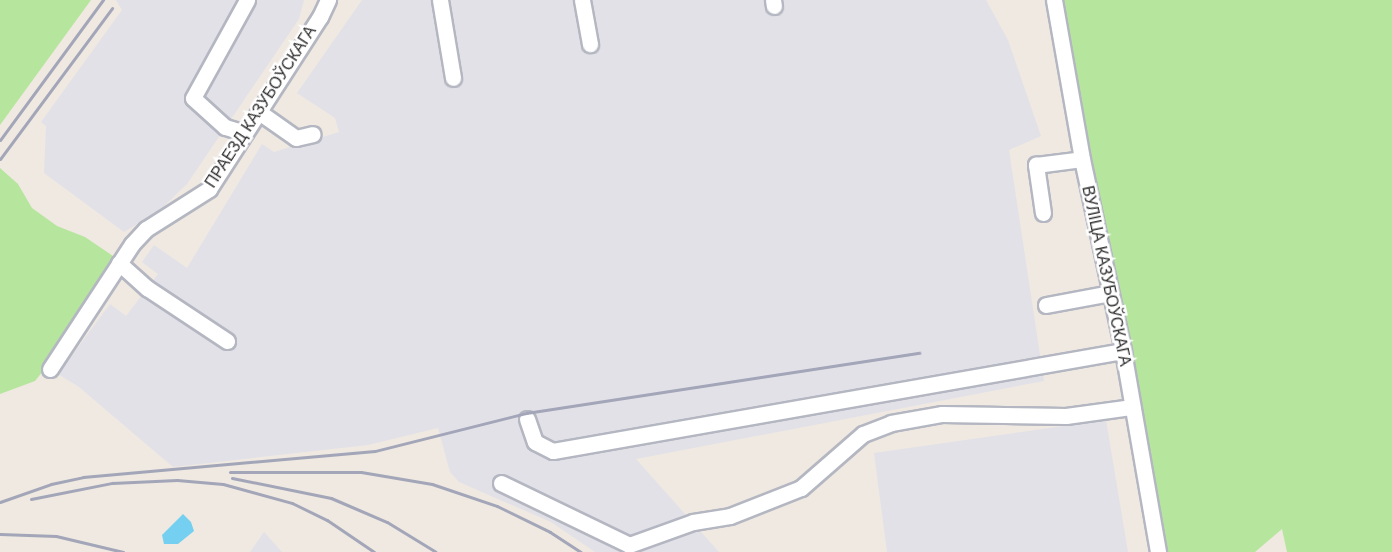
<!DOCTYPE html>
<html>
<head>
<meta charset="utf-8">
<style>
	body { margin:0 }
	#map { position:relative; width:1392px; height:552px; overflow:hidden; background:#efe9e1; font-family:Arial,sans-serif }
	div>[style] { position:absolute }
	[style*='--x'] { left:calc(var(--x)*1px); top:calc(var(--y)*1px); width:calc(var(--w)*1px); rotate:calc(var(--a)*1deg) }
	.industrial>* { inset:0; background:#e3e1e8 }
	.green>* { inset:0; background:#b6e59e }
	.water>* { inset:0; background:#75cff0 }
	.roads { filter:drop-shadow(2px 0 #b4b7c1) drop-shadow(-2px 0 #b4b7c1) drop-shadow(0 2px #b4b7c1) drop-shadow(0 -2px #b4b7c1) }
	.minor>* { height:15px; margin:-7.5px; padding:0 7.5px; transform-origin:7.5px; border-radius:7.5px; background:#fff }
	.rail>* { height:3px; margin:-1.5px; padding:0 1.5px; transform-origin:1.5px; border-radius:1.5px; background:#a3a6b8 }
	span { translate:-50% -50%; white-space:nowrap; text-align:center; line-height:1.15; -webkit-text-stroke:5px #fff; paint-order:stroke }
	.street-label { font-size:16px; color:#2e2e2e }
</style>
</head>
<body>
<div id="map">
	<div class="industrial">
		<i style="clip-path:polygon(116px 0,304px 0,299px 19px,187px 184px,159px 211px,124px 232px,44px 173px,46px 126px,41px 122px,122px 10px)"></i>
		<i style="clip-path:polygon(362px 0,986px 0,1008px 40px,1041px 136px,1009px 150px,1044px 381px,636px 459px,719px 552px,595px 552px,551px 522px,459px 482px,450px 472px,438px 428px,368px 445px,173px 467px,79px 387px,58px 374px,110px 304px,126px 316px,158px 274px,142px 262px,154px 245px,187px 268px,262px 144px,274px 152px,339px 132px,335px 118px,297px 93px)"></i>
		<i style="clip-path:polygon(1106px 420px,1128px 552px,887px 552px,874px 453px)"></i>
		<i style="clip-path:polygon(264px 532px,282px 552px,250px 552px)"></i>
	</div>
	<div class="green">
		<i style="clip-path:polygon(0 0,91px 0,0 125px)"></i>
		<i style="clip-path:polygon(1062px 0,1392px 0,1392px 552px,1287px 552px,1282px 529px,1255px 552px,1167px 552px)"></i>
		<i style="clip-path:polygon(0 168px,18px 184px,32px 208px,57px 226px,85px 237px,113px 256px,47px 366px,35px 381px,0 394px)"></i>
	</div>
	<div class="water">
		<i style="clip-path:polygon(183px 514px,191px 522px,194px 531px,178px 544px,164px 544px,162px 535px)"></i>
	</div>
	<div class="roads">
		<div class="minor">
			<i style="--x:440;--y:0;--w:79;--a:80.5"></i>
			<i style="--x:582;--y:0;--w:45;--a:79.7"></i>
			<i style="--x:773;--y:0;--w:6;--a:81"></i>
			<i style="--x:1054;--y:0;--w:161;--a:80"></i>
			<i style="--x:1082;--y:159;--w:196;--a:77.9"></i>
			<i style="--x:1123;--y:351;--w:204;--a:80.1"></i>
			<i style="--x:259;--y:112;--w:45;--a:35.1"></i>
			<i style="--x:296;--y:138;--w:17;--a:-13"></i>
			<i style="--x:245;--y:133;--w:21;--a:-163"></i>
			<i style="--x:225;--y:127;--w:43;--a:-137.8"></i>
			<i style="--x:193;--y:98;--w:112;--a:-61.1"></i>
			<i style="--x:1043;--y:213;--w:49;--a:-98.3"></i>
			<i style="--x:1036;--y:165;--w:46;--a:-7.4"></i>
			<i style="--x:119;--y:263;--w:38;--a:42"></i>
			<i style="--x:147;--y:288;--w:96;--a:33.5"></i>
			<i style="--x:1046;--y:305;--w:65;--a:-10.6"></i>
			<i style="--x:50;--y:369;--w:149;--a:-56.7"></i>
			<i style="--x:132;--y:244;--w:21;--a:-47"></i>
			<i style="--x:146;--y:229;--w:75;--a:-32.4"></i>
			<i style="--x:209;--y:189;--w:205;--a:-57.2"></i>
			<i style="--x:320;--y:17;--w:19;--a:-65"></i>
			<i style="--x:527;--y:419;--w:24;--a:71"></i>
			<i style="--x:535;--y:442;--w:20;--a:27"></i>
			<i style="--x:553;--y:451;--w:579;--a:-9.95"></i>
			<i style="--x:501;--y:483;--w:142;--a:25.8"></i>
			<i style="--x:629;--y:545;--w:68;--a:-19.8"></i>
			<i style="--x:693;--y:522;--w:37;--a:-9"></i>
			<i style="--x:730;--y:516;--w:76;--a:-21.5"></i>
			<i style="--x:801;--y:488;--w:82;--a:-41.1"></i>
			<i style="--x:863;--y:434;--w:30;--a:-21"></i>
			<i style="--x:891;--y:423;--w:52;--a:-10"></i>
			<i style="--x:942;--y:414;--w:124;--a:0.9"></i>
			<i style="--x:1066;--y:416;--w:67;--a:-7.8"></i>
		</div>
	</div>
	<div class="rail">
		<i style="--x:0;--y:140;--w:174;--a:-53.7"></i>
		<i style="--x:0;--y:159;--w:188;--a:-53.4"></i>
		<i style="--x:230;--y:472;--w:131;--a:0"></i>
		<i style="--x:361;--y:472;--w:72;--a:9.6"></i>
		<i style="--x:432;--y:484;--w:69;--a:18.7"></i>
		<i style="--x:497;--y:506;--w:59;--a:26.1"></i>
		<i style="--x:550;--y:532;--w:37;--a:33"></i>
		<i style="--x:232;--y:478;--w:101;--a:11.4"></i>
		<i style="--x:331;--y:498;--w:61;--a:23.2"></i>
		<i style="--x:387;--y:522;--w:57;--a:31.5"></i>
		<i style="--x:31;--y:499;--w:83;--a:-11.2"></i>
		<i style="--x:112;--y:483;--w:65;--a:-2.6"></i>
		<i style="--x:177;--y:480;--w:46;--a:5"></i>
		<i style="--x:223;--y:484;--w:72;--a:15.4"></i>
		<i style="--x:292;--y:503;--w:39;--a:26"></i>
		<i style="--x:327;--y:520;--w:57;--a:34.2"></i>
		<i style="--x:0;--y:502;--w:54;--a:-19.4"></i>
		<i style="--x:51;--y:484;--w:33;--a:-12"></i>
		<i style="--x:83;--y:477;--w:293;--a:-5.1"></i>
		<i style="--x:375;--y:451;--w:156;--a:-14.1"></i>
		<i style="--x:526;--y:413;--w:398;--a:-8.7"></i>
		<i style="--x:0;--y:534;--w:56;--a:2"></i>
		<i style="--x:56;--y:536;--w:69;--a:13.4"></i>
	</div>
	<div class="street-label">
		<span style="left:261px;top:107px;rotate:-57deg">ПРАЕЗД КАЗУБОЎСКАГА</span>
		<span style="left:1106px;top:276px;rotate:78deg">ВУЛІЦА КАЗУБОЎСКАГА</span>
	</div>
</div>
</body>
</html>
